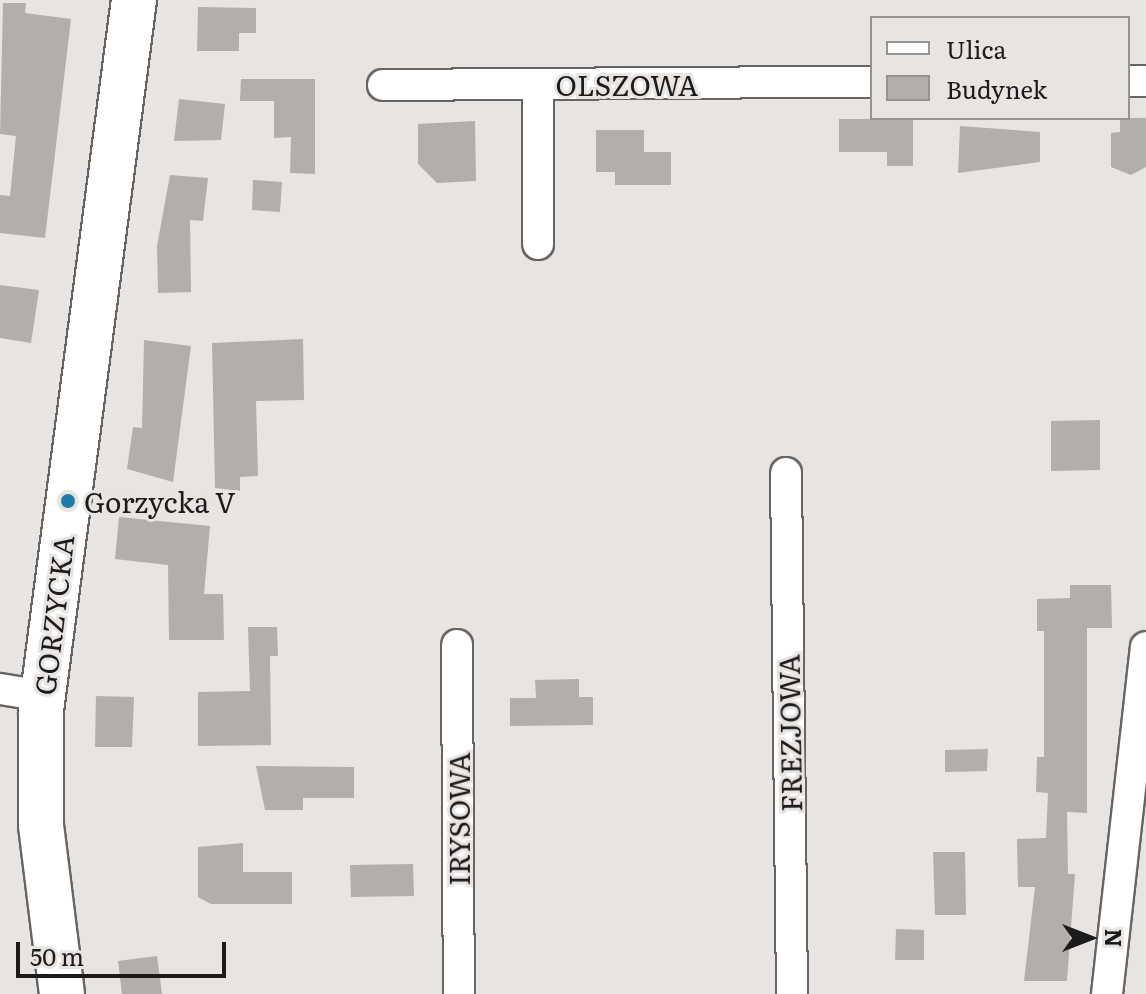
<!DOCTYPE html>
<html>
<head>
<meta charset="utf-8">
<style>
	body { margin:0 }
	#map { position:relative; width:1146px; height:994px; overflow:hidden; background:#e7e4e2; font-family:Literata,serif }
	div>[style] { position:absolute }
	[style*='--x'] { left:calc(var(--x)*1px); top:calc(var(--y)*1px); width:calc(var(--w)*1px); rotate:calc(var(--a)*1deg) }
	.building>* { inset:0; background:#b1aeac }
	.roads { filter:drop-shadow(2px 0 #676463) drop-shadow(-2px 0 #676463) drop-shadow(0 2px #676463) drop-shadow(0 -2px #676463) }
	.street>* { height:30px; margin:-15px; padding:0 15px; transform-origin:15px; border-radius:15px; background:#fff }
	.secondary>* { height:44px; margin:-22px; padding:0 22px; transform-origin:22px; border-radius:22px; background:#fff }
	.dots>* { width:22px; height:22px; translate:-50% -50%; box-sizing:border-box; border:4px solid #e7e4e2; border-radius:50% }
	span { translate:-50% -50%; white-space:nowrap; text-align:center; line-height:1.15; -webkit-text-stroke:6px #e7e4e2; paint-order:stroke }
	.street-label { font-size:28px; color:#1c1b1b }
	.poi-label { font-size:28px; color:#1c1b1b }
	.left { translate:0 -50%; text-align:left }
	.legend { position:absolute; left:870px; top:16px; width:260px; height:104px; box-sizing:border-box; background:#e7e4e2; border:2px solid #969492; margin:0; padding:10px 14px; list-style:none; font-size:24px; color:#1c1b1b }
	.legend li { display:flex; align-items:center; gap:16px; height:40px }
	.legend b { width:40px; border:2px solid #969492 }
	.north { position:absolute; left:1050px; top:898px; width:80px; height:80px; -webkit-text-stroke:6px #e7e4e2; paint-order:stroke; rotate:90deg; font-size:22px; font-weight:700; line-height:32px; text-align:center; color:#1c1b1b }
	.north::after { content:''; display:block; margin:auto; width:28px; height:36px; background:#1c1b1b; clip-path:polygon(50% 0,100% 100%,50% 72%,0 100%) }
	.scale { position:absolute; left:16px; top:942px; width:210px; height:36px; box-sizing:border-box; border:4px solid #1c1b1b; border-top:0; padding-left:10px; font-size:24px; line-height:28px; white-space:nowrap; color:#1c1b1b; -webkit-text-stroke:6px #e7e4e2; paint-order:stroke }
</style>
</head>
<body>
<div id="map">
	<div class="building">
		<i style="clip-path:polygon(3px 3px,26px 3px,25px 13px,71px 19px,45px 238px,0 233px,0 195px,10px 196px,16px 136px,0 134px)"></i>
		<i style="clip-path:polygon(198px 7px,256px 8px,256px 33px,239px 33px,239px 51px,197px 51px)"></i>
		<i style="clip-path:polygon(241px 79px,315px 79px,315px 174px,290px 173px,291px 137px,274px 138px,274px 101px,240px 101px)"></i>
		<i style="clip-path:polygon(179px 99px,225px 104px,221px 140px,174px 141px)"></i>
		<i style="clip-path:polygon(1120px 118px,1146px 118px,1146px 167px,1131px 175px,1111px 167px,1111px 133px,1120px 132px)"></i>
		<i style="clip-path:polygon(839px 119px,913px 119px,913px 166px,887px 166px,887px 152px,839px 152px)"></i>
		<i style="clip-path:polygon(475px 121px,476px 181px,437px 183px,418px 164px,418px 124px)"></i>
		<i style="clip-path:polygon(960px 126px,1040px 132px,1040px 162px,958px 173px)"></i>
		<i style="clip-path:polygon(596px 130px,644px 130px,644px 152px,671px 152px,671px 185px,615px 185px,615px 172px,596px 172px)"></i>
		<i style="clip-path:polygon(170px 175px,208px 178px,203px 221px,190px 220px,191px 292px,158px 293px,157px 246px)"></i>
		<i style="clip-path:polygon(253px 180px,282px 182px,280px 212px,252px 210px)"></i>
		<i style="clip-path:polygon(0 285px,39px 290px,31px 343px,0 338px)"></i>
		<i style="clip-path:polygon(303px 339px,304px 400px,256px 401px,258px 476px,240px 477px,240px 491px,215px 488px,212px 343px)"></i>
		<i style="clip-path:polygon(144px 340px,191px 346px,173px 482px,127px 469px,133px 427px,142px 428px)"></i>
		<i style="clip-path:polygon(1100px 420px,1100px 470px,1051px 471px,1051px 421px)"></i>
		<i style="clip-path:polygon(119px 517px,210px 526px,204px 594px,223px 594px,224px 640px,169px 640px,168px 565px,115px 559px)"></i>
		<i style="clip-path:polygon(1070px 585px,1111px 585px,1112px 628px,1087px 628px,1087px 813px,1067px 812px,1068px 874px,1075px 874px,1067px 981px,1024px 981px,1035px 887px,1018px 887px,1017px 839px,1046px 838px,1048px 793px,1036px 792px,1037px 757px,1044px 757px,1044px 631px,1037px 631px,1037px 599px,1070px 598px)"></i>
		<i style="clip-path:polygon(248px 627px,277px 627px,278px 656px,270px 656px,271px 745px,198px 746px,198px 692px,250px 691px)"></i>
		<i style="clip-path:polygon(579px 679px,579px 697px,593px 697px,593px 725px,510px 726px,510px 698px,536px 698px,535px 680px)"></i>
		<i style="clip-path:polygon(96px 696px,134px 697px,132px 747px,95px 747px)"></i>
		<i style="clip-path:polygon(988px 749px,987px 771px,945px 772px,945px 750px)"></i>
		<i style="clip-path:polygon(256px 766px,354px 767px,354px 798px,303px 798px,303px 810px,265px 810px)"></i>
		<i style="clip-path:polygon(243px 843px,243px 872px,292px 872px,292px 904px,211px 904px,198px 897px,198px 847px)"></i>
		<i style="clip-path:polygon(933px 852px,965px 852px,966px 915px,935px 915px)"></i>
		<i style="clip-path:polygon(413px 864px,414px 896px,351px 897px,350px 865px)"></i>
		<i style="clip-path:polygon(896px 929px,924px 930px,924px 960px,895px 960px)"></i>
		<i style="clip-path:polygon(157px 956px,162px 994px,122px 994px,118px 961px)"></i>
	</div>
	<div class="roads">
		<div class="street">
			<i style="--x:1128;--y:81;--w:18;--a:0"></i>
			<i style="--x:538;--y:84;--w:160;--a:90"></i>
			<i style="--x:383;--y:85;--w:489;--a:-0.4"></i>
			<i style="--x:786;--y:473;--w:521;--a:89.34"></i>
			<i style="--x:457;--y:645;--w:349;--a:89.7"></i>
			<i style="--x:0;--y:689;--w:44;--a:9.2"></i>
			<i style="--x:1107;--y:994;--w:349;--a:-83.6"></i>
		</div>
		<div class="secondary">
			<i style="--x:62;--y:994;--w:170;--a:-97.1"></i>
			<i style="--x:41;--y:825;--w:115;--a:-90"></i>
			<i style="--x:41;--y:710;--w:716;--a:-82.54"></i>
		</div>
	</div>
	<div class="dots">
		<i style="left:68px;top:501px;background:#207ba9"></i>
	</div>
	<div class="street-label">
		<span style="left:627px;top:84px">OLSZOWA</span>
		<span style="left:53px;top:615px;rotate:-83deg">GORZYCKA</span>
		<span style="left:789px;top:733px;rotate:-91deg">FREZJOWA</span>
		<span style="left:458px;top:819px;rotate:-90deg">IRYSOWA</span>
	</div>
	<div class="poi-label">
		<span class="left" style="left:84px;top:501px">Gorzycka V</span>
	</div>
	<ul class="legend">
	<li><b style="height:10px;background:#fff"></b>Ulica</li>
	<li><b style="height:22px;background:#b1aeac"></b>Budynek</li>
	</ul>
	<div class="north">N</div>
	<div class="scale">50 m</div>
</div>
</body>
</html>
